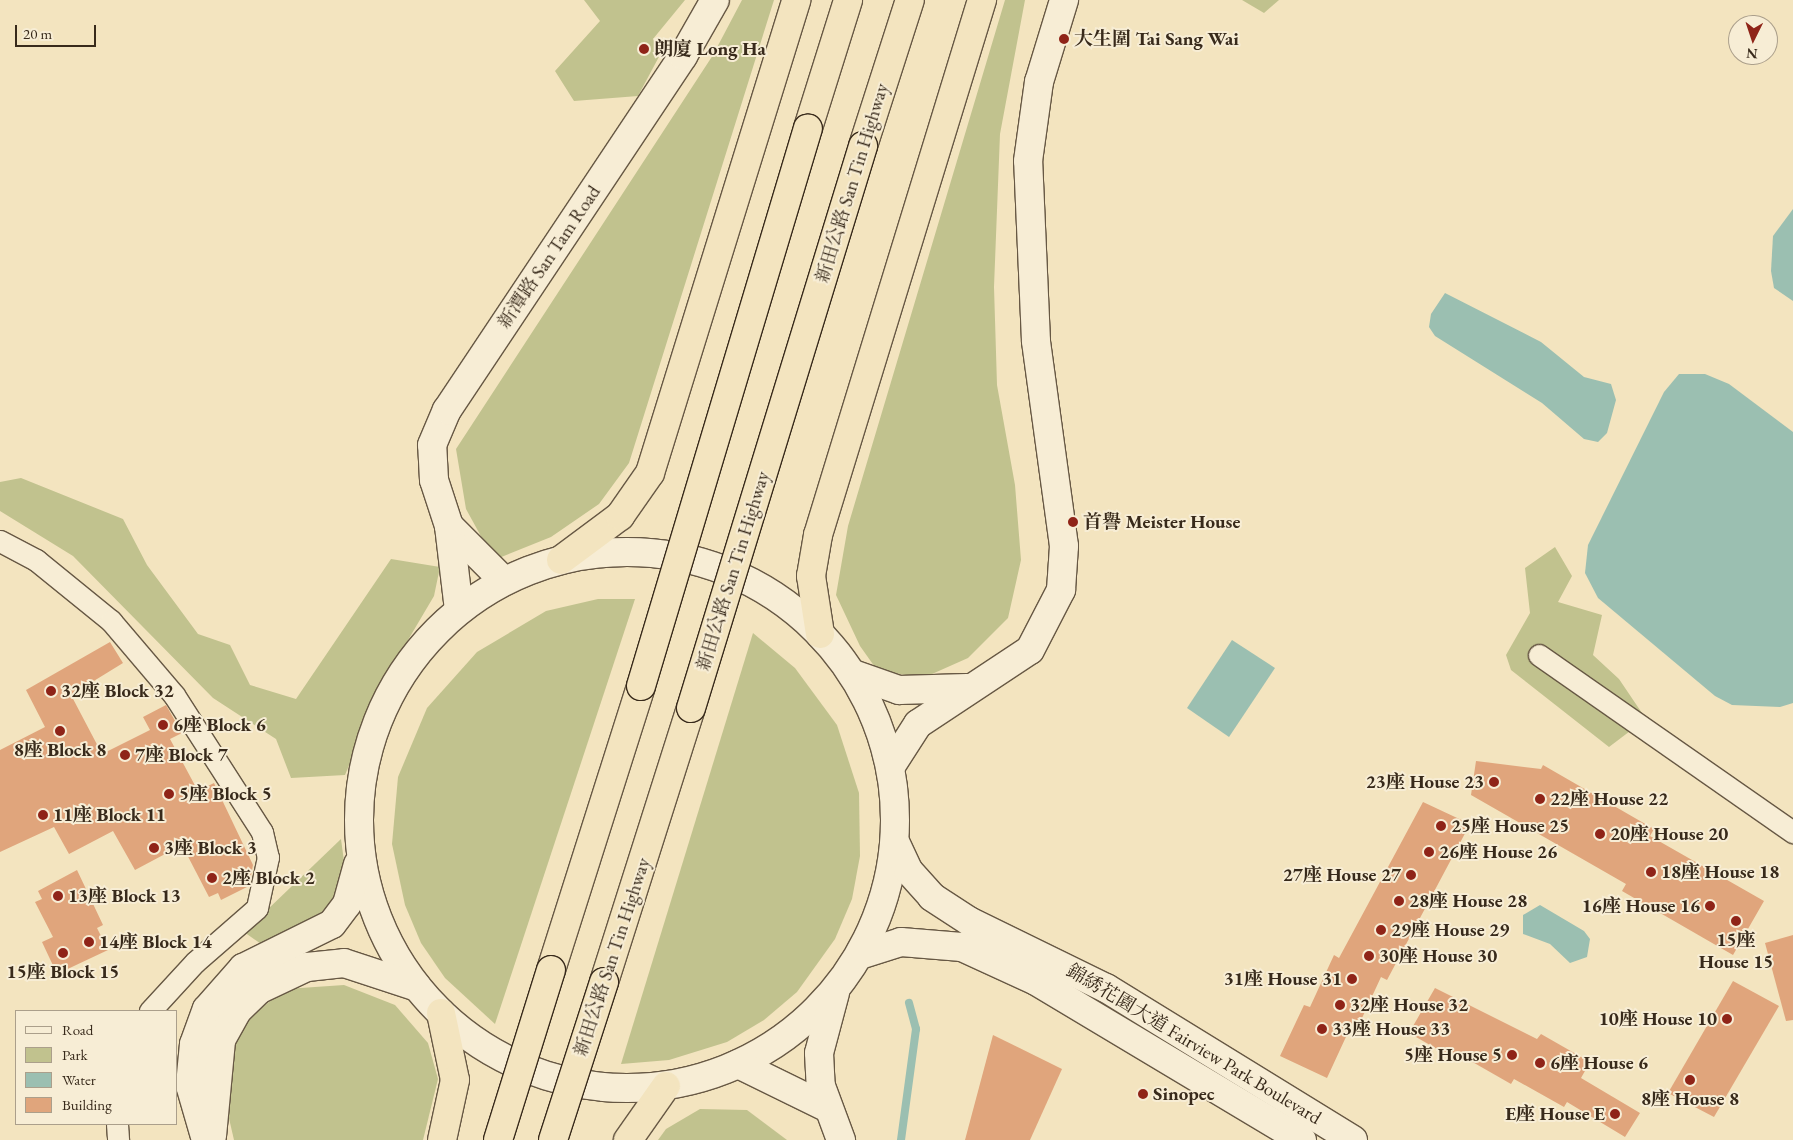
<!DOCTYPE html>
<html>
<head>
<meta charset="utf-8">
<style>
	body { margin:0 }
	#map { position:relative; width:1793px; height:1140px; overflow:hidden; background:#f3e4bf; font-family:"EB Garamond","Noto Serif TC",serif }
	div>[style] { position:absolute }
	[style*='--x'] { left:calc(var(--x)*1px); top:calc(var(--y)*1px); width:calc(var(--w)*1px); rotate:calc(var(--a)*1deg) }
	.green>* { inset:0; background:#c1c28e }
	.water>* { inset:0; background:#9bbfb1 }
	.stream>* { height:8px; margin:-4px; padding:0 4px; transform-origin:4px; border-radius:4px; background:#9bbfb1 }
	.building>* { inset:0; background:#e0a57c }
	.roads { filter:drop-shadow(1px 0 #675844) drop-shadow(-1px 0 #675844) drop-shadow(0 1px #675844) drop-shadow(0 -1px #675844) }
	.street>* { height:21px; margin:-10.5px; padding:0 10.5px; transform-origin:10.5px; border-radius:10.5px; background:#f7edd5 }
	.secondary>* { height:28px; margin:-14px; padding:0 14px; transform-origin:14px; border-radius:14px; background:#f7edd5 }
	.secondary>.ring { margin:-14px; padding:0; box-sizing:content-box; background:none; border:28px solid #f7edd5; border-radius:50% }
	.highway>* { height:28px; margin:-14px; padding:0 14px; transform-origin:14px; border-radius:14px; background:#f3e4bf }
	.bridges { filter:drop-shadow(1px 0 #382a1b) drop-shadow(-1px 0 #382a1b) drop-shadow(0 1px #382a1b) drop-shadow(0 -1px #382a1b) }
	.highway-bridge>* { height:28px; margin:-14px; padding:0 14px; transform-origin:14px; border-radius:14px; background:#f3e4bf }
	.dots>* { width:14px; height:14px; translate:-50% -50%; box-sizing:border-box; border:2px solid #f7edd5; border-radius:50% }
	span { translate:-50% -50%; white-space:nowrap; text-align:center; line-height:1.15; -webkit-text-stroke:4px #f7edd5; paint-order:stroke }
	.poi-label { font-size:19px; color:#382a1b; font-weight:700 }
	.left { translate:0 -50%; text-align:left }
	.right { translate:-100% -50%; text-align:right }
	.street-label { font-size:19px; color:#382a1b }
	.legend { position:absolute; left:15px; top:1010px; width:162px; height:115px; box-sizing:border-box; background:#f7edd5; border:1px solid #ab9f8b; margin:0; padding:6px 9px; list-style:none; font-size:15px; color:#382a1b }
	.legend li { display:flex; align-items:center; gap:10px; height:25px }
	.legend b { width:25px; border:1px solid #ab9f8b }
	.north { position:absolute; left:1728px; top:15px; width:50px; height:50px; box-sizing:border-box; background:#f7edd5; border:1px solid #ab9f8b; border-radius:50%; rotate:184deg; font-size:14px; font-weight:700; line-height:20px; text-align:center; color:#382a1b }
	.north::after { content:''; display:block; margin:auto; width:18px; height:22px; background:#8f2418; clip-path:polygon(50% 0,100% 100%,50% 72%,0 100%) }
	.scale { position:absolute; left:15px; top:25px; width:81px; height:22px; box-sizing:border-box; border:2px solid #382a1b; border-top:0; padding-left:6px; font-size:15px; line-height:18px; white-space:nowrap; color:#382a1b; -webkit-text-stroke:4px #f7edd5; paint-order:stroke }
</style>
</head>
<body>
<div id="map">
	<div class="green">
		<i style="clip-path:polygon(584px 0,685px 0,653px 39px,661px 53px,638px 96px,574px 101px,555px 71px,600px 21px)"></i>
		<i style="clip-path:polygon(742px 0,774px 0,629px 463px,599px 504px,551px 537px,494px 560px,466px 509px,456px 449px,713px 55px)"></i>
		<i style="clip-path:polygon(1005px 0,1025px 0,1000px 134px,994px 287px,997px 385px,1015px 485px,1021px 560px,1008px 618px,968px 658px,923px 678px,877px 670px,860px 646px,836px 595px,848px 526px)"></i>
		<i style="clip-path:polygon(1242px 0,1279px 0,1264px 13px)"></i>
		<i style="clip-path:polygon(21px 478px,123px 519px,147px 565px,198px 634px,230px 645px,250px 685px,296px 699px,391px 559px,440px 567px,434px 596px,385px 679px,345px 775px,291px 778px,276px 739px,213px 698px,73px 556px,0 511px,0 482px)"></i>
		<i style="clip-path:polygon(1555px 547px,1572px 576px,1558px 602px,1602px 615px,1593px 655px,1619px 679px,1646px 719px,1609px 747px,1511px 670px,1506px 655px,1530px 613px,1525px 568px)"></i>
		<i style="clip-path:polygon(598px 599px,635px 599px,495px 1024px,445px 978px,421px 943px,405px 905px,392px 844px,398px 777px,427px 708px,477px 652px,546px 611px)"></i>
		<i style="clip-path:polygon(753px 633px,795px 668px,837px 725px,859px 793px,860px 856px,852px 899px,835px 939px,797px 992px,764px 1020px,727px 1042px,669px 1060px,621px 1064px)"></i>
		<i style="clip-path:polygon(341px 839px,350px 906px,264px 946px,244px 932px)"></i>
		<i style="clip-path:polygon(344px 985px,395px 1005px,428px 1043px,438px 1079px,423px 1140px,234px 1140px,219px 1075px,239px 1025px,286px 989px)"></i>
		<i style="clip-path:polygon(700px 1109px,747px 1110px,787px 1140px,658px 1140px,666px 1129px)"></i>
	</div>
	<div class="water">
		<i style="clip-path:polygon(1793px 209px,1793px 301px,1774px 288px,1771px 271px,1773px 236px)"></i>
		<i style="clip-path:polygon(1445px 293px,1541px 342px,1584px 377px,1611px 384px,1616px 400px,1607px 433px,1598px 442px,1584px 439px,1542px 403px,1435px 336px,1429px 327px,1431px 314px)"></i>
		<i style="clip-path:polygon(1679px 374px,1705px 374px,1729px 384px,1793px 432px,1793px 703px,1780px 707px,1732px 705px,1715px 696px,1598px 598px,1585px 573px,1588px 545px,1664px 392px)"></i>
		<i style="clip-path:polygon(1232px 640px,1275px 668px,1229px 737px,1187px 708px)"></i>
		<i style="clip-path:polygon(1540px 905px,1584px 931px,1590px 939px,1587px 957px,1570px 963px,1550px 944px,1523px 934px,1523px 915px)"></i>
	</div>
	<div class="stream">
		<i style="--x:901;--y:1140;--w:112;--a:-82.3"></i>
		<i style="--x:916;--y:1029;--w:27;--a:-105"></i>
	</div>
	<div class="building">
		<i style="clip-path:polygon(110px 642px,123px 663px,71px 695px,102px 754px,150px 730px,143px 717px,166px 705px,182px 733px,170px 739px,198px 791px,214px 783px,253px 865px,249px 886px,221px 900px,218px 893px,209px 897px,182px 845px,135px 870px,113px 831px,69px 854px,54px 827px,0 852px,0 750px,45px 727px,26px 690px)"></i>
		<i style="clip-path:polygon(1476px 761px,1541px 769px,1543px 765px,1654px 829px,1650px 836px,1764px 901px,1733px 955px,1622px 891px,1626px 884px,1471px 795px)"></i>
		<i style="clip-path:polygon(1423px 802px,1470px 824px,1387px 980px,1381px 977px,1357px 1029px,1351px 1026px,1327px 1078px,1280px 1056px,1304px 1005px,1310px 1007px,1334px 955px,1339px 958px)"></i>
		<i style="clip-path:polygon(77px 870px,103px 925px,97px 928px,108px 950px,57px 974px,42px 942px,53px 937px,35px 902px,42px 899px,38px 891px)"></i>
		<i style="clip-path:polygon(1793px 935px,1793px 1020px,1786px 1021px,1765px 943px)"></i>
		<i style="clip-path:polygon(1733px 981px,1779px 1006px,1714px 1117px,1668px 1093px)"></i>
		<i style="clip-path:polygon(1435px 988px,1537px 1039px,1541px 1034px,1590px 1062px,1581px 1078px,1640px 1113px,1625px 1137px,1567px 1102px,1564px 1107px,1514px 1079px,1511px 1084px,1462px 1056px,1458px 1061px,1409px 1033px)"></i>
		<i style="clip-path:polygon(993px 1035px,1062px 1069px,1030px 1140px,965px 1140px)"></i>
	</div>
	<div class="roads">
		<div class="street">
			<i style="--x:0;--y:541;--w:41;--a:27.8"></i>
			<i style="--x:36;--y:560;--w:97;--a:39.1"></i>
			<i style="--x:111;--y:621;--w:97;--a:49.6"></i>
			<i style="--x:174;--y:695;--w:163;--a:57.3"></i>
			<i style="--x:262;--y:832;--w:26;--a:77"></i>
			<i style="--x:268;--y:857;--w:52;--a:102.2"></i>
			<i style="--x:257;--y:908;--w:82;--a:138.9"></i>
			<i style="--x:195;--y:962;--w:67;--a:132.6"></i>
			<i style="--x:1539;--y:655;--w:310;--a:34.9"></i>
			<i style="--x:117;--y:1124;--w:16;--a:86"></i>
		</div>
		<div class="secondary">
			<i style="--x:449;--y:526;--w:78;--a:45"></i>
			<i class="ring" style="left:359px;top:552px;width:508px;height:508px"></i>
			<i style="--x:459;--y:610;--w:85;--a:-96.8"></i>
			<i style="--x:449;--y:526;--w:48;--a:-108.1"></i>
			<i style="--x:434;--y:480;--w:35;--a:-93"></i>
			<i style="--x:432;--y:445;--w:38;--a:-67"></i>
			<i style="--x:447;--y:410;--w:425;--a:-56.3"></i>
			<i style="--x:683;--y:56;--w:64;--a:-60.3"></i>
			<i style="--x:853;--y:674;--w:49;--a:19.2"></i>
			<i style="--x:899;--y:690;--w:68;--a:-1.7"></i>
			<i style="--x:891;--y:766;--w:50;--a:-57.3"></i>
			<i style="--x:918;--y:724;--w:134;--a:-33.5"></i>
			<i style="--x:1030;--y:650;--w:68;--a:-62.7"></i>
			<i style="--x:1061;--y:590;--w:44;--a:-86.1"></i>
			<i style="--x:1064;--y:546;--w:207;--a:-97.8"></i>
			<i style="--x:1036;--y:341;--w:180;--a:-92.5"></i>
			<i style="--x:1028;--y:161;--w:80;--a:-82.1"></i>
			<i style="--x:1039;--y:82;--w:86;--a:-73"></i>
			<i style="--x:896;--y:844;--w:29;--a:65"></i>
			<i style="--x:908;--y:870;--w:36;--a:48"></i>
			<i style="--x:932;--y:897;--w:44;--a:33"></i>
			<i style="--x:969;--y:921;--w:153;--a:26.1"></i>
			<i style="--x:1106;--y:988;--w:290;--a:31.6"></i>
			<i style="--x:860;--y:955;--w:43;--a:-17.6"></i>
			<i style="--x:901;--y:942;--w:61;--a:4.7"></i>
			<i style="--x:962;--y:947;--w:81;--a:24.7"></i>
			<i style="--x:1036;--y:981;--w:310;--a:30.9"></i>
			<i style="--x:835;--y:993;--w:62;--a:104.9"></i>
			<i style="--x:819;--y:1053;--w:33;--a:87"></i>
			<i style="--x:821;--y:1086;--w:58;--a:69.7"></i>
			<i style="--x:738;--y:1064;--w:100;--a:26.1"></i>
			<i style="--x:212;--y:1136;--w:96;--a:-84.6"></i>
			<i style="--x:221;--y:1040;--w:33;--a:-61"></i>
			<i style="--x:237;--y:1011;--w:32;--a:-44"></i>
			<i style="--x:260;--y:989;--w:52;--a:-25.1"></i>
			<i style="--x:307;--y:967;--w:37;--a:-6"></i>
			<i style="--x:344;--y:963;--w:77;--a:18.2"></i>
			<i style="--x:206;--y:1140;--w:57;--a:-106.2"></i>
			<i style="--x:190;--y:1085;--w:41;--a:-84.4"></i>
			<i style="--x:194;--y:1044;--w:37;--a:-70"></i>
			<i style="--x:207;--y:1009;--w:55;--a:-48.7"></i>
			<i style="--x:243;--y:968;--w:99;--a:-26.3"></i>
			<i style="--x:332;--y:924;--w:25;--a:-53"></i>
			<i style="--x:347;--y:904;--w:41;--a:-74.6"></i>
		</div>
		<div class="highway">
			<i style="--x:808;--y:128;--w:134;--a:-72.6"></i>
			<i style="--x:863;--y:146;--w:153;--a:-72.2"></i>
			<i style="--x:561;--y:560;--w:74;--a:-36.7"></i>
			<i style="--x:620;--y:516;--w:52;--a:-55.1"></i>
			<i style="--x:650;--y:473;--w:495;--a:-72.8"></i>
			<i style="--x:820;--y:634;--w:59;--a:-98.8"></i>
			<i style="--x:811;--y:576;--w:42;--a:-80.3"></i>
			<i style="--x:818;--y:535;--w:560;--a:-72.96"></i>
			<i style="--x:551;--y:970;--w:298;--a:-72.4"></i>
			<i style="--x:604;--y:982;--w:287;--a:-72.4"></i>
			<i style="--x:441;--y:1013;--w:68;--a:78.2"></i>
			<i style="--x:455;--y:1080;--w:61;--a:102.2"></i>
			<i style="--x:628;--y:1140;--w:66;--a:-54.9"></i>
		</div>
	</div>
	<div class="bridges">
		<div class="highway-bridge">
			<i style="--x:641;--y:686;--w:582;--a:-73.34"></i>
			<i style="--x:691;--y:708;--w:588;--a:-72.98"></i>
			<i style="--x:498;--y:1140;--w:178;--a:-72.7"></i>
			<i style="--x:553;--y:1140;--w:166;--a:-72.1"></i>
		</div>
	</div>
	<div class="dots">
		<i style="left:1064px;top:39px;background:#8f2418"></i>
		<i style="left:644px;top:49px;background:#8f2418"></i>
		<i style="left:1073px;top:522px;background:#8f2418"></i>
		<i style="left:51px;top:691px;background:#8f2418"></i>
		<i style="left:163px;top:725px;background:#8f2418"></i>
		<i style="left:60px;top:731px;background:#8f2418"></i>
		<i style="left:125px;top:755px;background:#8f2418"></i>
		<i style="left:1494px;top:782px;background:#8f2418"></i>
		<i style="left:169px;top:794px;background:#8f2418"></i>
		<i style="left:1540px;top:799px;background:#8f2418"></i>
		<i style="left:43px;top:815px;background:#8f2418"></i>
		<i style="left:1441px;top:826px;background:#8f2418"></i>
		<i style="left:1600px;top:834px;background:#8f2418"></i>
		<i style="left:154px;top:848px;background:#8f2418"></i>
		<i style="left:1429px;top:852px;background:#8f2418"></i>
		<i style="left:1651px;top:872px;background:#8f2418"></i>
		<i style="left:1411px;top:875px;background:#8f2418"></i>
		<i style="left:212px;top:878px;background:#8f2418"></i>
		<i style="left:58px;top:896px;background:#8f2418"></i>
		<i style="left:1399px;top:901px;background:#8f2418"></i>
		<i style="left:1710px;top:906px;background:#8f2418"></i>
		<i style="left:1736px;top:921px;background:#8f2418"></i>
		<i style="left:1381px;top:930px;background:#8f2418"></i>
		<i style="left:89px;top:942px;background:#8f2418"></i>
		<i style="left:63px;top:953px;background:#8f2418"></i>
		<i style="left:1369px;top:956px;background:#8f2418"></i>
		<i style="left:1352px;top:979px;background:#8f2418"></i>
		<i style="left:1340px;top:1005px;background:#8f2418"></i>
		<i style="left:1727px;top:1019px;background:#8f2418"></i>
		<i style="left:1322px;top:1029px;background:#8f2418"></i>
		<i style="left:1512px;top:1055px;background:#8f2418"></i>
		<i style="left:1540px;top:1063px;background:#8f2418"></i>
		<i style="left:1690px;top:1080px;background:#8f2418"></i>
		<i style="left:1143px;top:1094px;background:#8f2418"></i>
		<i style="left:1615px;top:1114px;background:#8f2418"></i>
	</div>
	<div class="poi-label">
		<span class="left" style="left:1074px;top:39px">大生圍 Tai Sang Wai</span>
		<span class="left" style="left:654px;top:49px">朗廈 Long Ha</span>
		<span class="left" style="left:1083px;top:522px">首譽 Meister House</span>
		<span class="left" style="left:61px;top:691px">32座 Block 32</span>
		<span class="left" style="left:173px;top:725px">6座 Block 6</span>
		<span style="left:60px;top:750px">8座 Block 8</span>
		<span class="left" style="left:135px;top:755px">7座 Block 7</span>
		<span class="right" style="left:1484px;top:782px">23座 House 23</span>
		<span class="left" style="left:179px;top:794px">5座 Block 5</span>
		<span class="left" style="left:1550px;top:799px">22座 House 22</span>
		<span class="left" style="left:53px;top:815px">11座 Block 11</span>
		<span class="left" style="left:1451px;top:826px">25座 House 25</span>
		<span class="left" style="left:1610px;top:834px">20座 House 20</span>
		<span class="left" style="left:164px;top:848px">3座 Block 3</span>
		<span class="left" style="left:1439px;top:852px">26座 House 26</span>
		<span class="left" style="left:1661px;top:872px">18座 House 18</span>
		<span class="right" style="left:1401px;top:875px">27座 House 27</span>
		<span class="left" style="left:222px;top:878px">2座 Block 2</span>
		<span class="left" style="left:68px;top:896px">13座 Block 13</span>
		<span class="left" style="left:1409px;top:901px">28座 House 28</span>
		<span class="right" style="left:1700px;top:906px">16座 House 16</span>
		<span class="left" style="left:1391px;top:930px">29座 House 29</span>
		<span style="left:1736px;top:951px">15座<br>House 15</span>
		<span class="left" style="left:99px;top:942px">14座 Block 14</span>
		<span class="left" style="left:1379px;top:956px">30座 House 30</span>
		<span style="left:63px;top:972px">15座 Block 15</span>
		<span class="right" style="left:1342px;top:979px">31座 House 31</span>
		<span class="left" style="left:1350px;top:1005px">32座 House 32</span>
		<span class="right" style="left:1717px;top:1019px">10座 House 10</span>
		<span class="left" style="left:1332px;top:1029px">33座 House 33</span>
		<span class="right" style="left:1502px;top:1055px">5座 House 5</span>
		<span class="left" style="left:1550px;top:1063px">6座 House 6</span>
		<span class="left" style="left:1153px;top:1094px">Sinopec</span>
		<span style="left:1690px;top:1099px">8座 House 8</span>
		<span class="right" style="left:1605px;top:1114px">E座 House E</span>
	</div>
	<div class="street-label">
		<span style="left:852px;top:183px;rotate:-73deg">新田公路 San Tin Highway</span>
		<span style="left:549px;top:257px;rotate:-56deg">新潭路 San Tam Road</span>
		<span style="left:733px;top:571px;rotate:-73deg">新田公路 San Tin Highway</span>
		<span style="left:612px;top:957px;rotate:-72deg">新田公路 San Tin Highway</span>
		<span style="left:1194px;top:1044px;rotate:31deg">錦綉花園大道 Fairview Park Boulevard</span>
	</div>
	<ul class="legend">
	<li><b style="height:6px;background:#f7edd5"></b>Road</li>
	<li><b style="height:14px;background:#c1c28e"></b>Park</li>
	<li><b style="height:14px;background:#9bbfb1"></b>Water</li>
	<li><b style="height:14px;background:#e0a57c"></b>Building</li>
	</ul>
	<div class="north">N</div>
	<div class="scale">20 m</div>
</div>
</body>
</html>
